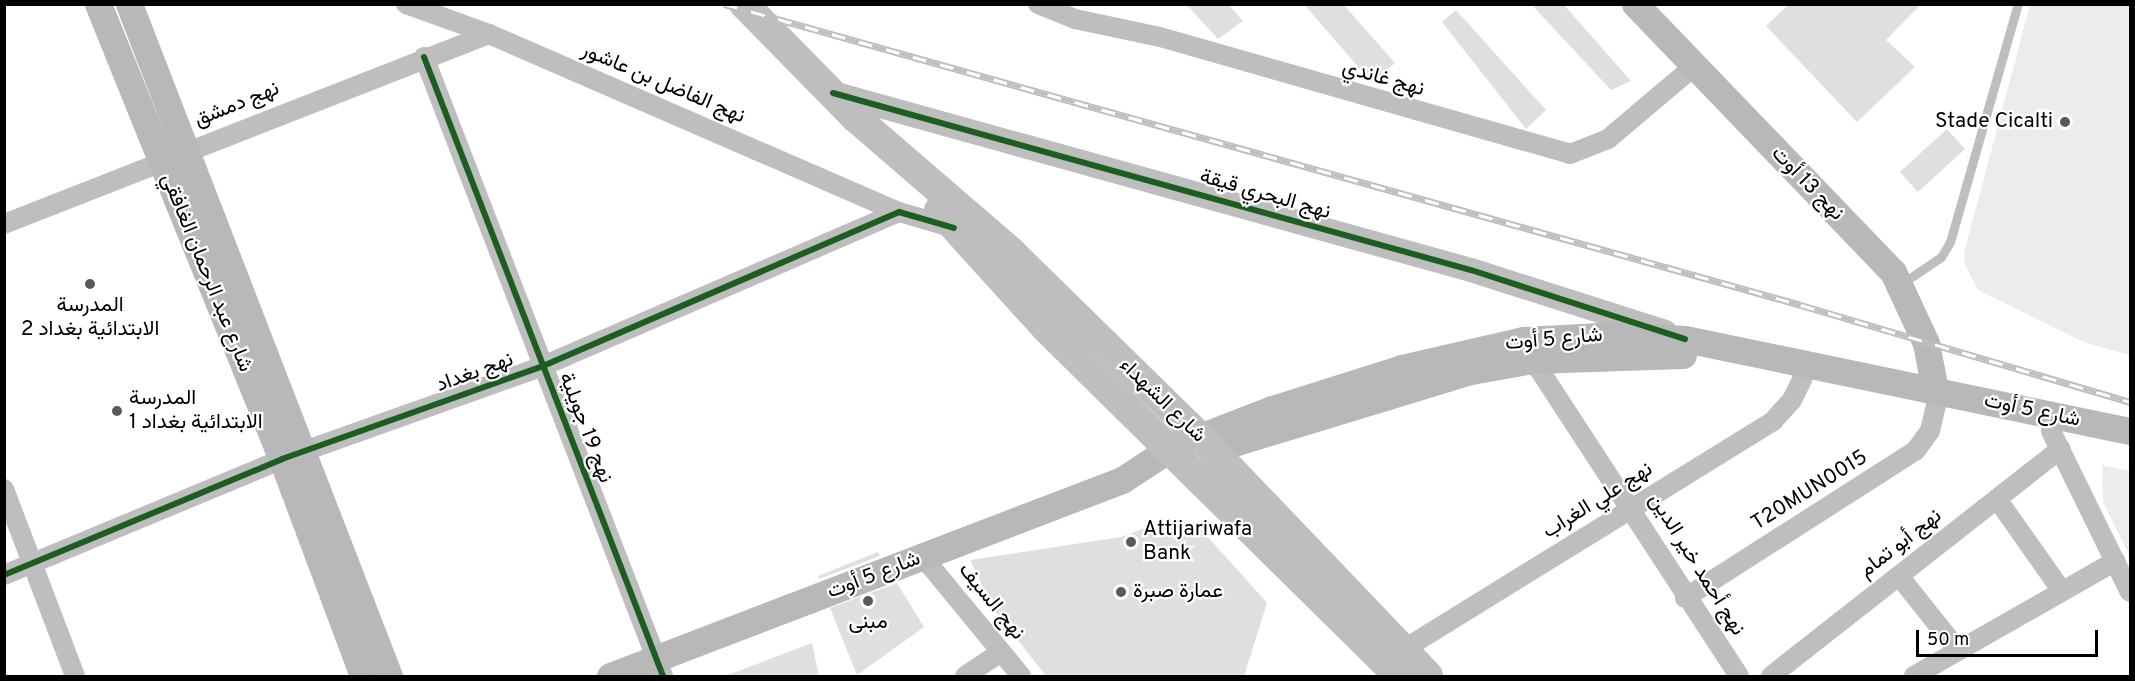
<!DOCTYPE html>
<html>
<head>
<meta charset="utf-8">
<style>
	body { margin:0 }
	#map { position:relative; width:2135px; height:681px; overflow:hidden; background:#fff; font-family:Overpass,Vazirmatn,sans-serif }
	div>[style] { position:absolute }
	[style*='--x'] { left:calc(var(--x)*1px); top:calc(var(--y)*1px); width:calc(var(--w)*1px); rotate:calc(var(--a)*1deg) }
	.green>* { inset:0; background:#ececec }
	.building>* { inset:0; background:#dfdfdf }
	.service>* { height:9px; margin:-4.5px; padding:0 4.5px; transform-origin:4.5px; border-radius:4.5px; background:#bebebe }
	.minor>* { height:20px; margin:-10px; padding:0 10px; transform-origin:10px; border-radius:10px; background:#bebebe }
	.tertiary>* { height:24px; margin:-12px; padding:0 12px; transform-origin:12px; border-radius:12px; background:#bebebe }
	.secondary>* { height:27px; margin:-13.5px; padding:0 13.5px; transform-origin:13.5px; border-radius:13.5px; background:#b8b8b8 }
	.primary>* { height:30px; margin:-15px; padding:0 15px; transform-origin:15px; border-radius:15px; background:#bebebe }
	.rail>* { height:7px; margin-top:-3.5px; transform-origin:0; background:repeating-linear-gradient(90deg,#fff 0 14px,#bebebe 0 28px); box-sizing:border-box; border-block:2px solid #bebebe }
	.cycleway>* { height:6px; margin:-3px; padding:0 3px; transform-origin:3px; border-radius:3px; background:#1b5e20 }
	.dots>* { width:16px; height:16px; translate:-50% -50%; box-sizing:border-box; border:3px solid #fff; border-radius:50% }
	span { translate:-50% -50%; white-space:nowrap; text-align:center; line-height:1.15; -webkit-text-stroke:4.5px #fff; paint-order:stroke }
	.street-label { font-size:21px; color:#000 }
	.poi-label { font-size:21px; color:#000 }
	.right { translate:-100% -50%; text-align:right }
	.left { translate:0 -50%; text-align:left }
	.frame { position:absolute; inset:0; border:6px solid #000; pointer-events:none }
	.scale { position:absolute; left:1916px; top:630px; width:182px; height:27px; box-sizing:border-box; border:3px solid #000; border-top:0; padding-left:8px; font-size:18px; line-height:21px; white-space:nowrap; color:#000; -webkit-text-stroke:4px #fff; paint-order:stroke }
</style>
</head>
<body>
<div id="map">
	<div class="green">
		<i style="clip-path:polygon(2030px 5px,2130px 5px,2130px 355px,2086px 343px,1978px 290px,1965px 265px,1964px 253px)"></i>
		<i style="clip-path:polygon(2102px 465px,2130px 471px,2130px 557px,2103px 502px)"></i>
	</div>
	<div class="building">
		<i style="clip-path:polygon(1186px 4px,1228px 4px,1243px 21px,1218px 39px)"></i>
		<i style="clip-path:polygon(1304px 4px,1343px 4px,1395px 63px,1371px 82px)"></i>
		<i style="clip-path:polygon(1531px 4px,1563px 4px,1631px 81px,1611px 90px)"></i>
		<i style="clip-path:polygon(1789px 4px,1921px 4px,1886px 40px,1915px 67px,1857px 122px,1766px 26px)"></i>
		<i style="clip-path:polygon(1456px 10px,1546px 110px,1526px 129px,1442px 22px)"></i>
		<i style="clip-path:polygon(1947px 129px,1965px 149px,1918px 192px,1900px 172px)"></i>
		<i style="clip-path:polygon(1158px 523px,1199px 527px,1267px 603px,1244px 676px,1046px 676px,994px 610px,970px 560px,1121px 537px)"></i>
		<i style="clip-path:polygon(878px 552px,880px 556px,819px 579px,818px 576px)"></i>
		<i style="clip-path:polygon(897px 583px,924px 627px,857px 675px,830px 608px)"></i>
		<i style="clip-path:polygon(812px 643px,819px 676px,729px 676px,728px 675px)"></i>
	</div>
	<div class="service">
		<i style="--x:1901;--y:284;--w:48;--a:-34"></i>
		<i style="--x:1941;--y:257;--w:17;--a:-59"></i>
		<i style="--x:1950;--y:242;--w:248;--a:-74.1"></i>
	</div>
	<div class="minor">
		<i style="--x:406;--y:4;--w:88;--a:19.9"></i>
		<i style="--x:489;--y:34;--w:447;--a:23.5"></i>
		<i style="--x:1038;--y:4;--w:40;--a:22"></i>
		<i style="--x:1075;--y:19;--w:87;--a:12"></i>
		<i style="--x:1160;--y:37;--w:426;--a:15.9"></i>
		<i style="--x:1570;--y:154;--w:41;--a:-21.5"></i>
		<i style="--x:1608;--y:139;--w:110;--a:-40.2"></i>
		<i style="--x:424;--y:57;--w:664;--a:68.89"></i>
		<i style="--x:4;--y:224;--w:521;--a:-21.39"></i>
		<i style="--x:1533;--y:360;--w:377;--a:56.9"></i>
		<i style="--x:2051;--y:431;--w:179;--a:63.9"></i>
		<i style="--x:4;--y:489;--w:200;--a:69.2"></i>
		<i style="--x:1997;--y:499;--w:113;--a:54.8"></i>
		<i style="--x:923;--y:557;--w:154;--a:50.5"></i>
		<i style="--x:4;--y:575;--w:301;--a:-22.6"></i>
		<i style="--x:282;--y:459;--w:277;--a:-19.6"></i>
		<i style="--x:543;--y:366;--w:388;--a:-23.4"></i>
		<i style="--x:899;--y:212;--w:57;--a:16.2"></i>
		<i style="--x:1899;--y:576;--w:93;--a:51.5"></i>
		<i style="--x:1685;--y:598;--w:274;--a:-32.6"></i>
		<i style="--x:1916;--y:450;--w:24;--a:-54"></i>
		<i style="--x:1930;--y:431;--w:28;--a:-77"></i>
		<i style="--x:1393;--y:656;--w:447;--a:-31.7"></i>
		<i style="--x:1773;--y:421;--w:28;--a:-48"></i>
		<i style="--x:1792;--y:400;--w:25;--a:-64"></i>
		<i style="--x:965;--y:676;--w:43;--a:-33.7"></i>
		<i style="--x:1771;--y:676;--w:368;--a:-38.1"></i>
		<i style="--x:1914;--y:676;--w:232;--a:-29.7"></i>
	</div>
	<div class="tertiary">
		<i style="--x:833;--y:93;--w:662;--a:15.51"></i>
		<i style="--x:1471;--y:270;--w:204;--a:17.7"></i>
	</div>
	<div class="secondary">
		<i style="--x:98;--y:4;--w:491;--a:68"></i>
		<i style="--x:282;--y:459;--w:232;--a:69.5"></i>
		<i style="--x:129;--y:4;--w:721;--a:68.85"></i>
		<i style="--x:1635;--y:4;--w:372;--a:46.1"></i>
		<i style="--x:1893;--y:272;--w:78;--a:65.1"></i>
		<i style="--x:1926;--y:343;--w:48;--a:79.2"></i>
		<i style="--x:1227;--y:445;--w:255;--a:-16.9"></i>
		<i style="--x:1471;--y:371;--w:63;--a:-10.1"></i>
		<i style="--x:1533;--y:360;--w:150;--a:-1.9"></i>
		<i style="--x:610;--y:676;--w:548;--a:-20.95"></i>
		<i style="--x:1122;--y:480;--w:59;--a:-33.1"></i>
		<i style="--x:1171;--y:448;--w:108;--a:-21.1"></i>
		<i style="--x:1272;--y:409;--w:136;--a:-17.5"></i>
		<i style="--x:1402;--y:368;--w:124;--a:-13"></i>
		<i style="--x:1523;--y:340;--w:96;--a:-3"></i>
		<i style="--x:1619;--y:335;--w:66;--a:3.5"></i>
		<i style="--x:1685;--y:339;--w:454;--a:11.7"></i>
	</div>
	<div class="primary">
		<i style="--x:744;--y:4;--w:160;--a:45.5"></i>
		<i style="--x:856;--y:118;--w:205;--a:40.8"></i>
		<i style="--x:1011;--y:252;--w:264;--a:44.4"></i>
		<i style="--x:1200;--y:437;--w:330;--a:46.3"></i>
		<i style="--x:939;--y:210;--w:159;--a:47.8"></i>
		<i style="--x:1046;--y:328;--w:496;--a:44.6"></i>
	</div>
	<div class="rail">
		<i style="--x:724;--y:4;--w:1118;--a:15.61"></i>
		<i style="--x:1801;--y:305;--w:343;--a:16.4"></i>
	</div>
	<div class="cycleway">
		<i style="--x:424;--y:57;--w:664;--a:68.89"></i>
		<i style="--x:833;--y:93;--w:662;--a:15.51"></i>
		<i style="--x:1471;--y:270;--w:225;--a:17.9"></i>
		<i style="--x:4;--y:575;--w:301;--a:-22.6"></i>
		<i style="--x:282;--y:459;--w:277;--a:-19.6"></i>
		<i style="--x:543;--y:366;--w:388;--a:-23.4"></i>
		<i style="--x:899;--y:212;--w:57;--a:16.2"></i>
	</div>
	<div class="dots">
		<i style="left:2065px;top:122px;background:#595959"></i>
		<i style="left:90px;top:284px;background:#595959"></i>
		<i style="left:117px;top:411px;background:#595959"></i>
		<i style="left:1131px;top:542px;background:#595959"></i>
		<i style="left:1121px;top:592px;background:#595959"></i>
		<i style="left:868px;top:601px;background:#595959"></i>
	</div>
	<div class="street-label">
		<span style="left:1383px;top:79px;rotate:16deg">نهج غاندي</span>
		<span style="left:663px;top:84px;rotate:23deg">نهج الفاضل بن عاشور</span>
		<span style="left:237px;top:105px;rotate:-22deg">نهج دمشق</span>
		<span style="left:1807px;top:184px;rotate:46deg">نهج 13 أوت</span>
		<span style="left:1265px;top:195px;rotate:16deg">نهج البحري قيقة</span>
		<span style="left:206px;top:273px;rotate:68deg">شارع عبد الرحمان الغافقي</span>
		<span style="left:1554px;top:340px;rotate:-5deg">شارع 5 أوت</span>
		<span style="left:475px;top:373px;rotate:-20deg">نهج بغداد</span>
		<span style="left:1162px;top:401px;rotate:44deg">شارع الشهداء</span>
		<span style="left:2032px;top:411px;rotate:12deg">شارع 5 أوت</span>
		<span style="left:585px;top:428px;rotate:69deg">نهج 19 جويلية</span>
		<span style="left:1810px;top:491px;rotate:-32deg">T20MUN0015</span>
		<span style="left:1598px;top:501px;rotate:-32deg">نهج علي الغراب</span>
		<span style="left:1901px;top:544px;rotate:-38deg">نهج أبو تمام</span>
		<span style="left:1696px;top:565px;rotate:58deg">نهج أحمد خير الدين</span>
		<span style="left:874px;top:576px;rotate:-21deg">شارع 5 أوت</span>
		<span style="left:991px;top:602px;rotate:51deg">نهج السيف</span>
	</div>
	<div class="poi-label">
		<span class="right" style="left:2053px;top:122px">Stade Cicalti</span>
		<span style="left:90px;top:318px">المدرسة<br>الابتدائية بغداد 2</span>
		<span class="left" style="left:129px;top:411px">المدرسة<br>الابتدائية بغداد 1</span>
		<span class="left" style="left:1143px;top:542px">Attijariwafa<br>Bank</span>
		<span class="left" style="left:1133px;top:592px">عمارة صبرة</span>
		<span style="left:868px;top:623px">مبنى</span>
	</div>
	<div class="frame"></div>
	<div class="scale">50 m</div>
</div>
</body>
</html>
